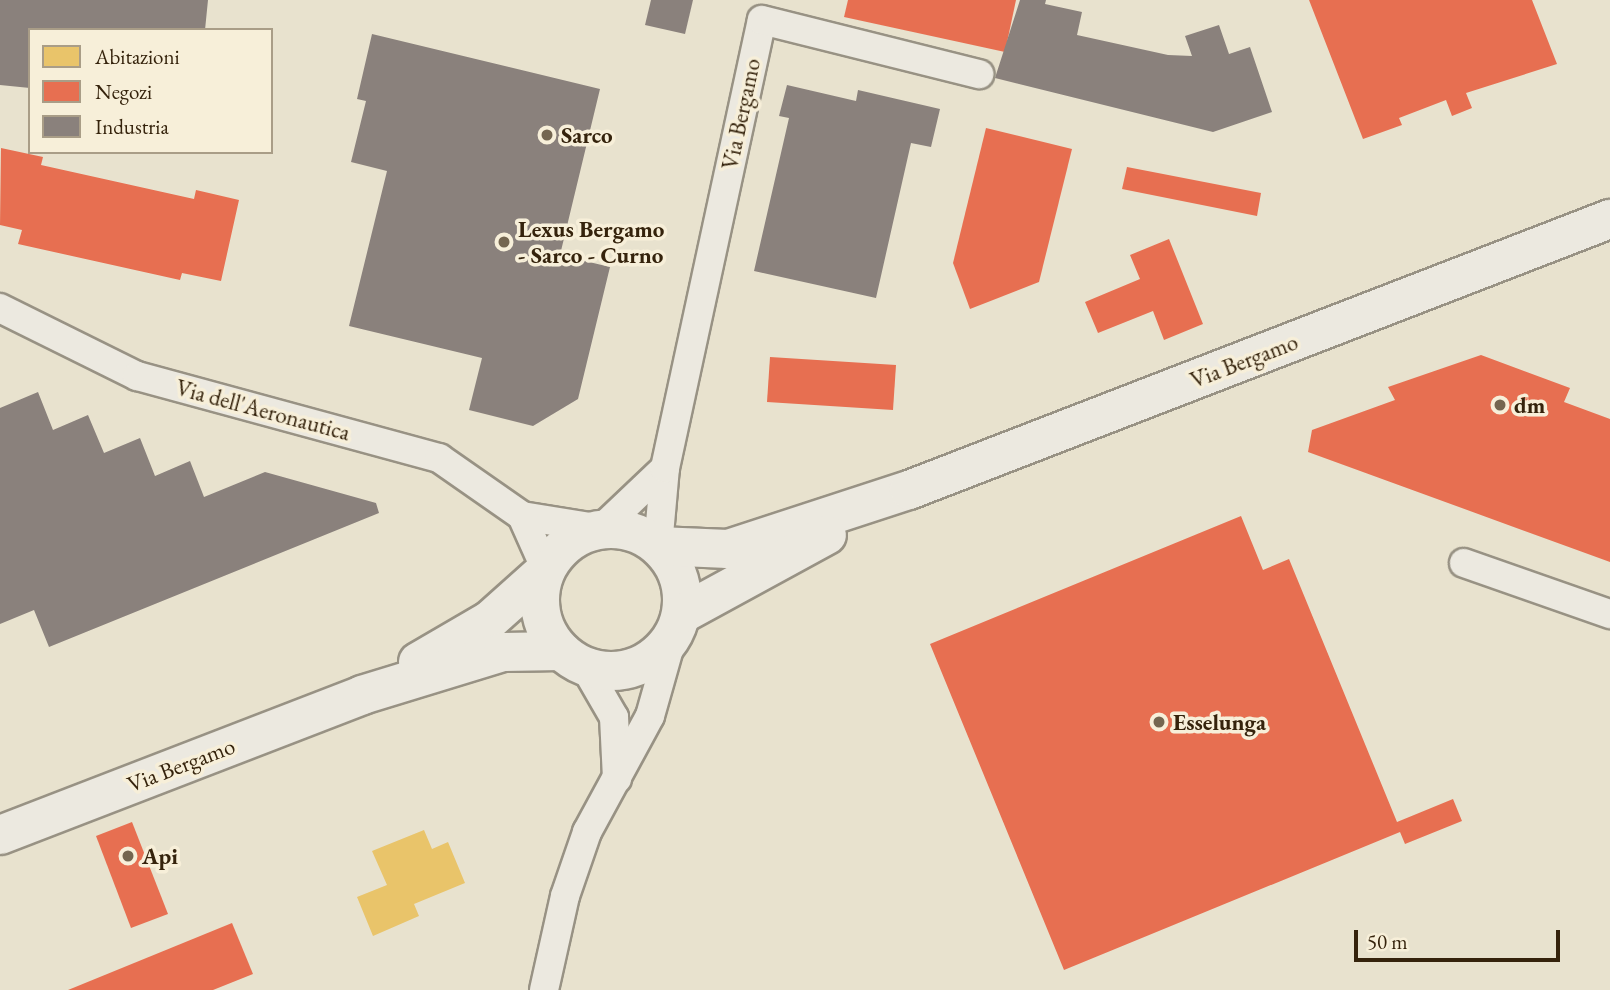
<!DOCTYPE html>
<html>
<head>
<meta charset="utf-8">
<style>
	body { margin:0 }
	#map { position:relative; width:1610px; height:990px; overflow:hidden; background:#e8e2ce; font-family:"EB Garamond",serif }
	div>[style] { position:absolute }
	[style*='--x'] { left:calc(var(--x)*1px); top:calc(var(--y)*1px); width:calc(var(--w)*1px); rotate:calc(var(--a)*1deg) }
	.homes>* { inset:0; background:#e9c46a }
	.shops>* { inset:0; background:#e76f51 }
	.industry>* { inset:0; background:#8a817c }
	.roads { filter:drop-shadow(2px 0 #989284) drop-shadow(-2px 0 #989284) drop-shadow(0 2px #989284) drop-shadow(0 -2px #989284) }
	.minor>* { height:28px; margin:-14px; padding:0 14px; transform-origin:14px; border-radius:14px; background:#ece9e0 }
	.secondary>* { height:38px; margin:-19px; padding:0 19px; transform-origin:19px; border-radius:19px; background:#ece9e0 }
	.secondary>.ring { margin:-19px; padding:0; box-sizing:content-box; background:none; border:38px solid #ece9e0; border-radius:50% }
	.dots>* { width:19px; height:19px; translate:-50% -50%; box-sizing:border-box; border:4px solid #f7efd9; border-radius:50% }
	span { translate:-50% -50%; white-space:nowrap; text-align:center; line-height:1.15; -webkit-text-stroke:7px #f7efd9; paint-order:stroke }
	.street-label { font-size:23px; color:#35230c }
	.poi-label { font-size:23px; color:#35230c; font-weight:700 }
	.left { translate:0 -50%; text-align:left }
	.legend { position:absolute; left:28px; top:28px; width:245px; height:126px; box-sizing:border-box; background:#f7efd9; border:2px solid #a99d87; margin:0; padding:9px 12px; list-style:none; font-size:21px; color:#35230c }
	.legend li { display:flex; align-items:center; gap:14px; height:35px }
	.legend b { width:35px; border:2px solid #a99d87 }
	.scale { position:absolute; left:1354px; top:930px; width:206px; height:32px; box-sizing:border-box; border:4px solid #35230c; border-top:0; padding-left:9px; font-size:21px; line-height:24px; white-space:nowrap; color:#35230c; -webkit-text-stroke:5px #f7efd9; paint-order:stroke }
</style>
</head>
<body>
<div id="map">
	<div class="homes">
		<i style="clip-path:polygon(424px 830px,432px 849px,448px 842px,465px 883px,414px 904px,419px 916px,373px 936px,357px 897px,387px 885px,372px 851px)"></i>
	</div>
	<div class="shops">
		<i style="clip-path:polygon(848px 0,1016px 0,1005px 52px,844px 17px)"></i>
		<i style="clip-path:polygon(1309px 0,1532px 0,1557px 64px,1466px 93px,1472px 108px,1452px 116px,1446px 100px,1399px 118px,1402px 125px,1363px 139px)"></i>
		<i style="clip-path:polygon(986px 128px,1072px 149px,1039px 282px,970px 309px,953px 263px)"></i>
		<i style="clip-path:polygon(1px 148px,43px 157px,41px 165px,194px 199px,196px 190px,239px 200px,221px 281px,182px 273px,180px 280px,18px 244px,22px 230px,0 225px)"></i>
		<i style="clip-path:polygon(1127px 167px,1261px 193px,1257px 216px,1122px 189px)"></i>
		<i style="clip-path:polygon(1169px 239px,1203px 324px,1164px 340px,1153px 311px,1098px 333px,1085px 302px,1140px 279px,1130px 255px)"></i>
		<i style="clip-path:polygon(1481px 355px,1570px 388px,1564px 402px,1610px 419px,1610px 562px,1308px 452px,1312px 430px,1395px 400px,1388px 387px)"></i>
		<i style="clip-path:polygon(770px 357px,896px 365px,893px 410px,767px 402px)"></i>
		<i style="clip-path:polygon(1241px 516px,1263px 570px,1289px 559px,1397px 822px,1453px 799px,1462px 821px,1405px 844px,1400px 832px,1064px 970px,930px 644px)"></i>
		<i style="clip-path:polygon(132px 822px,168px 914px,131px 928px,96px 836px)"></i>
		<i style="clip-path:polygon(232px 923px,253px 974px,213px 990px,68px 990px)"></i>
	</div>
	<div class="industry">
		<i style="clip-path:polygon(0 0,208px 0,205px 30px,30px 30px,30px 88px,0 85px)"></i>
		<i style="clip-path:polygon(651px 0,693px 0,685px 34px,645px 25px)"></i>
		<i style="clip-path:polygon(1020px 0,1046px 0,1045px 4px,1082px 12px,1077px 35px,1168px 55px,1192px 56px,1185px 36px,1219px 25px,1229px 54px,1250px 47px,1272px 112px,1213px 132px,995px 78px)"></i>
		<i style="clip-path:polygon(372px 34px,600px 89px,560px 255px,610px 267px,578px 399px,533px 426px,469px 410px,482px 358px,349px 326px,387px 171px,351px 162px,366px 101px,357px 99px)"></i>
		<i style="clip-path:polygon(787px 85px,856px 101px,858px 90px,940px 109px,931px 147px,911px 143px,876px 298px,754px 271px,789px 118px,779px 116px)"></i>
		<i style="clip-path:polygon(38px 392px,53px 430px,88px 415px,104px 453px,140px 438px,155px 476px,190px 461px,204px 497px,265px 472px,376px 503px,379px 513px,49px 647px,34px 610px,0 624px,0 408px)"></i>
	</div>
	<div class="roads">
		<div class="minor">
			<i style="--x:0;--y:308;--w:153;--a:26.4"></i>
			<i style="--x:137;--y:376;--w:313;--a:15.2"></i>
			<i style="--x:439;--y:458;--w:101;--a:34.9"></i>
			<i style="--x:522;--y:516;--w:80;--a:9.3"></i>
			<i style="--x:601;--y:529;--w:88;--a:-43.6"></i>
			<i style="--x:522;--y:516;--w:59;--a:66"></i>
			<i style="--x:658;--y:546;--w:78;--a:-84.9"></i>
			<i style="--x:665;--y:468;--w:458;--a:-77.8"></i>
			<i style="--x:762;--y:20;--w:224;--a:14"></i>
			<i style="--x:1464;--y:563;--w:155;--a:19.3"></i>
			<i style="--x:585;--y:667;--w:58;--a:59.9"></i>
			<i style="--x:614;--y:717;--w:62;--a:87.2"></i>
			<i style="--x:544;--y:990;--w:96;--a:-77.4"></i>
			<i style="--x:565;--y:896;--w:68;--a:-71"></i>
			<i style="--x:587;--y:832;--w:132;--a:-61.5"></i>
			<i style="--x:650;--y:716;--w:81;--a:-74.2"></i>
		</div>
		<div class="secondary">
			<i class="ring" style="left:540px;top:529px;width:104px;height:104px"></i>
			<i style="--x:658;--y:546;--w:70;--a:2.5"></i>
			<i style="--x:728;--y:549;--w:190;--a:-18.1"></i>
			<i style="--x:909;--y:490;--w:752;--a:-21.14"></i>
			<i style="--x:682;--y:614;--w:165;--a:-28.6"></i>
			<i style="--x:418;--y:662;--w:83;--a:-30.3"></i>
			<i style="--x:490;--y:620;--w:75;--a:-41.8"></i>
			<i style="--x:0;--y:835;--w:388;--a:-21.1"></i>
			<i style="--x:362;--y:695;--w:147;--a:-17"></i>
			<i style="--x:503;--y:652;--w:58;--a:-1"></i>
		</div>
	</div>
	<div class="dots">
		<i style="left:547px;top:135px;background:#746650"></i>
		<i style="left:504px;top:242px;background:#746650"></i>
		<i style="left:1500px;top:405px;background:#746650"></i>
		<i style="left:1159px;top:722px;background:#746650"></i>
		<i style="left:128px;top:856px;background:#746650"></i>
	</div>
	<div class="street-label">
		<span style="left:741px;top:114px;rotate:-78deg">Via Bergamo</span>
		<span style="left:1244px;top:361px;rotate:-21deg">Via Bergamo</span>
		<span style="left:263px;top:410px;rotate:15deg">Via dell'Aeronautica</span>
		<span style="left:181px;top:765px;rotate:-21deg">Via Bergamo</span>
	</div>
	<div class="poi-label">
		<span class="left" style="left:561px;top:135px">Sarco</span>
		<span class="left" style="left:518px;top:242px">Lexus Bergamo<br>- Sarco - Curno</span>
		<span class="left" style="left:1514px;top:405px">dm</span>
		<span class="left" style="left:1173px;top:722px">Esselunga</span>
		<span class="left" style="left:142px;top:856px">Api</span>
	</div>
	<ul class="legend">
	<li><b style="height:19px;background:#e9c46a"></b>Abitazioni</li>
	<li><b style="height:19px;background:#e76f51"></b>Negozi</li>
	<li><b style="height:19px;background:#8a817c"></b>Industria</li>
	</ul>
	<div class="scale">50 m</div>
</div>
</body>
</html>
